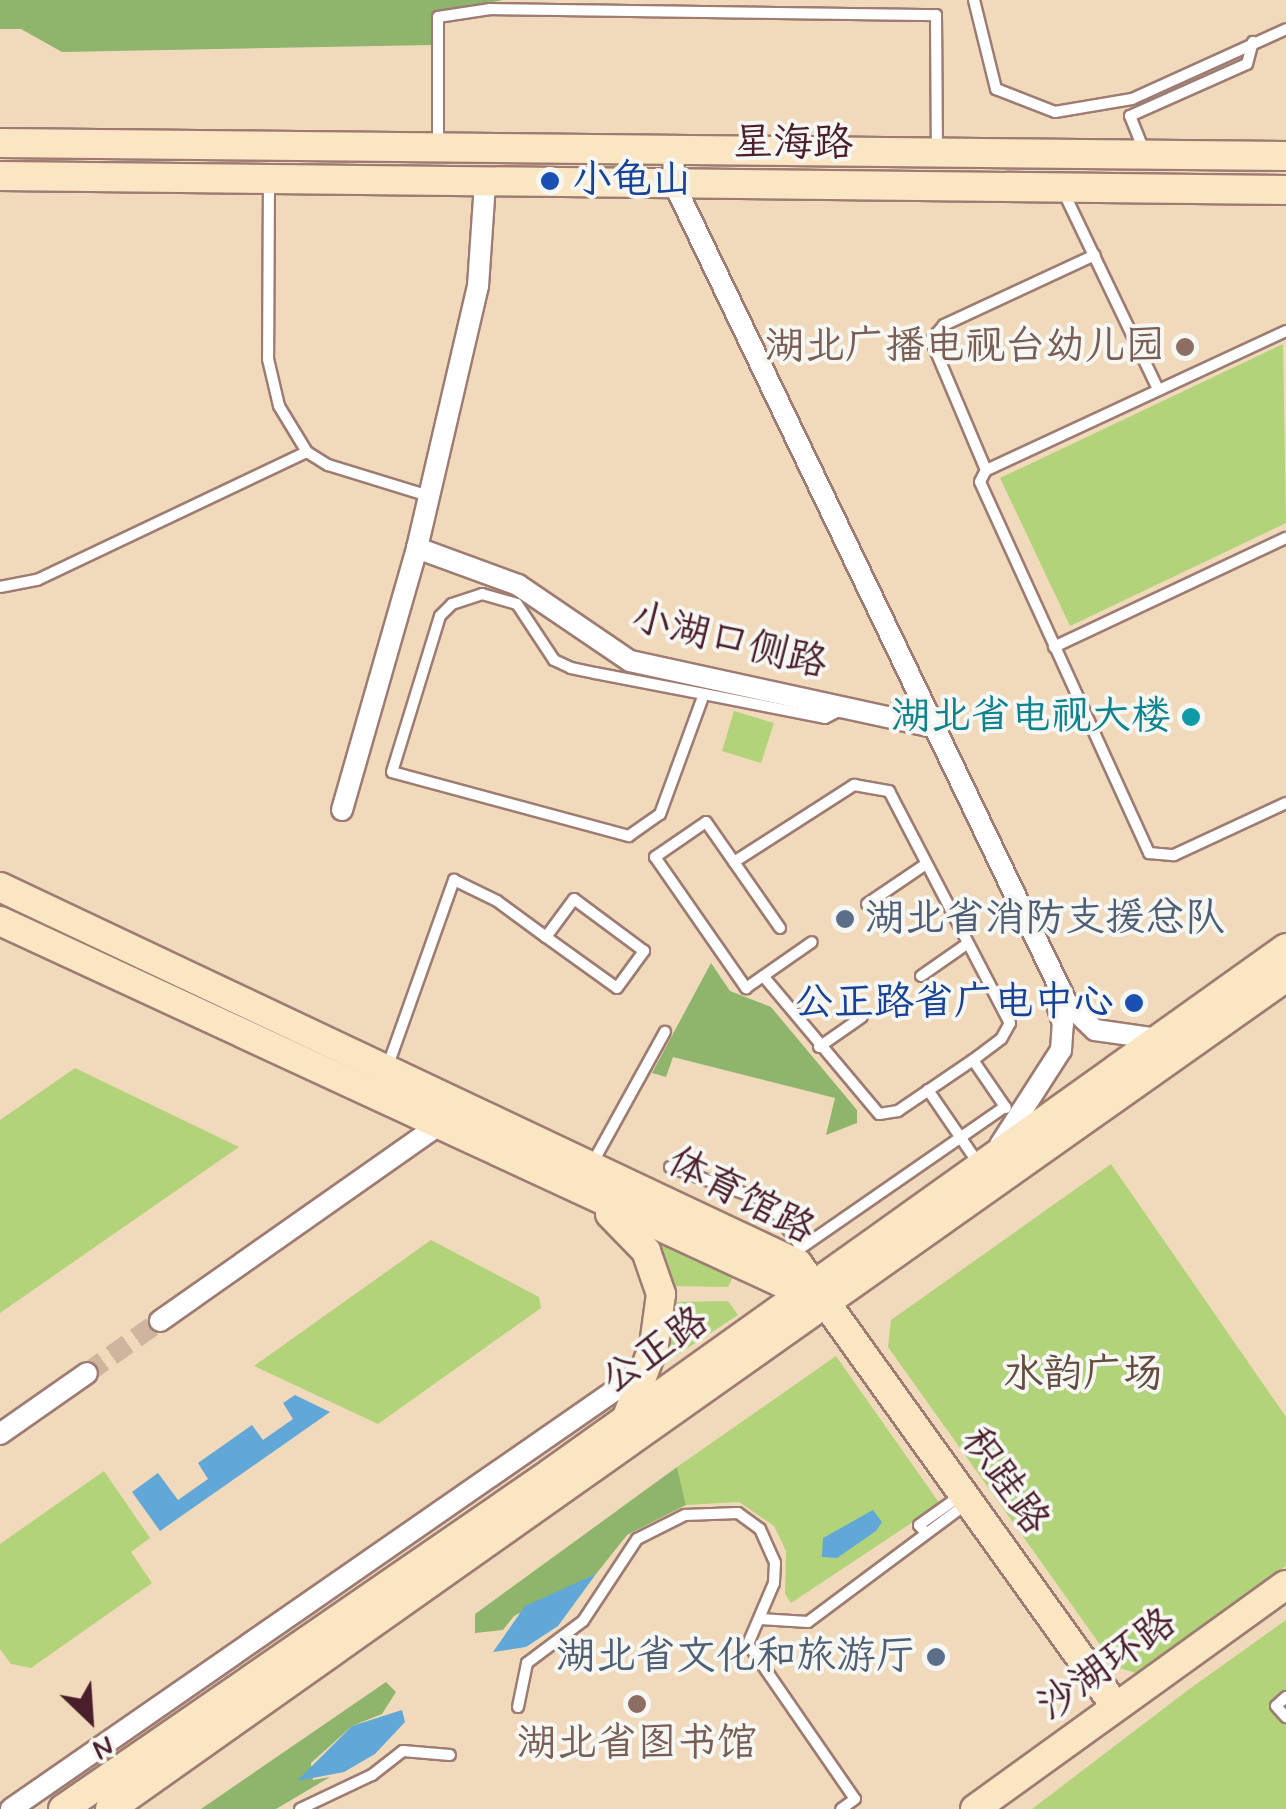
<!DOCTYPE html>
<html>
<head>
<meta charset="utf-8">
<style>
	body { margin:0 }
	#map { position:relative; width:1286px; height:1809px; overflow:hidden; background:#f1dabb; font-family:Mynerve,"LXGW WenKai TC",sans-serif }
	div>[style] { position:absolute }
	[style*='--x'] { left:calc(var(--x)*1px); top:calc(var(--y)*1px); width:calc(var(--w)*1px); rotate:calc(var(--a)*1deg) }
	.green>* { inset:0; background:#b3d37b }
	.forest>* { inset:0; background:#8eb56b }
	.water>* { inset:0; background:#61a7d7 }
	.street-tunnel>* { height:20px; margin-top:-10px; transform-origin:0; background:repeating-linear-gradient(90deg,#d0b59e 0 20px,transparent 0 30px) }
	.roads { filter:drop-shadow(2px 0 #9e7c73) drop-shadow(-2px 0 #9e7c73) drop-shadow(0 2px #9e7c73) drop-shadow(0 -2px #9e7c73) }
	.lane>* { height:10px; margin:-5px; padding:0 5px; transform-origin:5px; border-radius:5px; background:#fff }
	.street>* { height:20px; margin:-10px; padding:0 10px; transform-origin:10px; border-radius:10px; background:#fff }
	.secondary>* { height:28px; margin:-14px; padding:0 14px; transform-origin:14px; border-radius:14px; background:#fbe6c3 }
	.dots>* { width:28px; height:28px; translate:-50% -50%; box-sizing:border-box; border:5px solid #f6f6f2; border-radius:50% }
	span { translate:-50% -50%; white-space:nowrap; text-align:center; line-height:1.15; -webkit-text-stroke:8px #f6f6f2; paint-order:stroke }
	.street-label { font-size:40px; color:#4a1f2b }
	.transit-label { font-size:40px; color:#164399 }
	.left { translate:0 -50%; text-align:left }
	.right { translate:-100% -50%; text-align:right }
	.education-label { font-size:40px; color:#785e54 }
	.culture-label { font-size:40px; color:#0d838f }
	.service-label { font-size:40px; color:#4e5e75 }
	.park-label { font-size:40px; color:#644c3f }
	.north { position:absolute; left:40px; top:1669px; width:100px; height:100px; -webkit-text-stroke:8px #f6f6f2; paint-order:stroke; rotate:155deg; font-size:28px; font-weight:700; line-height:40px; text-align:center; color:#4a1f2b }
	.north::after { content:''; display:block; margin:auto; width:35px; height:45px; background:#4a1f2b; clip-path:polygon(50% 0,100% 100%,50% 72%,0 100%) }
</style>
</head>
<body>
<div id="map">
	<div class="green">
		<i style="clip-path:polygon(1283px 344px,1286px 523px,1070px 626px,1000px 478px)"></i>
		<i style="clip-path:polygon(734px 711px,774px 723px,761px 763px,722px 751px)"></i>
		<i style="clip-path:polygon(75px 1068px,239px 1147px,0 1313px,0 1120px)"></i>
		<i style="clip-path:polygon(1111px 1164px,1286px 1417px,1286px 1566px,1136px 1673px,1116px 1667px,888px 1347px,891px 1320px)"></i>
		<i style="clip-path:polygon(656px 1239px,733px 1277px,728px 1287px,669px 1286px)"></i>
		<i style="clip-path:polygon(431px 1240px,539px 1297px,541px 1308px,378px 1424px,254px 1366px)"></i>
		<i style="clip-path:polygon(728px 1301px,738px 1315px,662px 1365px,670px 1302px)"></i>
		<i style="clip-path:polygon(836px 1356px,940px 1504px,791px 1603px,785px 1594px,786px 1551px,774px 1526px,739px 1502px,686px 1505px,677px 1467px)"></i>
		<i style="clip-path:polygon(104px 1471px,150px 1538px,131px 1552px,152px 1583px,31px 1668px,11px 1664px,0 1649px,0 1544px)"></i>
		<i style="clip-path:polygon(1286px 1620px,1286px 1809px,1032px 1809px,1188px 1690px)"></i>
	</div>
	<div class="forest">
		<i style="clip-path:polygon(0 0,503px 0,431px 14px,431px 45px,62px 52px,21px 29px,0 29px)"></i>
		<i style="clip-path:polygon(711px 963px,730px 991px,771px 1007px,857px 1110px,857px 1123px,826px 1135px,835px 1098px,673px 1057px,666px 1077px,652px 1073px)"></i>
		<i style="clip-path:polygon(677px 1467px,686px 1505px,627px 1535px,596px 1574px,514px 1616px,503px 1630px,475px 1633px,475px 1614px)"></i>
		<i style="clip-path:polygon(386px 1682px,396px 1692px,382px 1714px,352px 1726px,311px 1763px,313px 1780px,330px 1777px,276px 1809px,201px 1809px)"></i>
	</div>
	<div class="water">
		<i style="clip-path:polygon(295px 1395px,330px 1412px,160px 1531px,132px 1492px,158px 1473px,178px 1500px,208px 1479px,198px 1463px,252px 1425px,263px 1440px,293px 1419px,283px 1403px)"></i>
		<i style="clip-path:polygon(873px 1510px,882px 1522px,876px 1531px,837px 1558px,822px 1557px,823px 1538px)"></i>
		<i style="clip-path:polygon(596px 1574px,558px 1626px,526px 1647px,493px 1652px,525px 1606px)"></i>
		<i style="clip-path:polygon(402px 1710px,405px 1722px,375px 1754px,344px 1772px,297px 1781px,352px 1726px)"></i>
	</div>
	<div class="street-tunnel">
		<i style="--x:87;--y:1373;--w:90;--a:-35.5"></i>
	</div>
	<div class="roads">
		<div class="lane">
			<i style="--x:974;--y:0;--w:92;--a:76.1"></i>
			<i style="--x:996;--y:89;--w:63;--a:21.3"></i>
			<i style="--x:1055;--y:112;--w:78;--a:-9.6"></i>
			<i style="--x:1132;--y:99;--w:169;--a:-24.4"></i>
			<i style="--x:438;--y:146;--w:129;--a:-90"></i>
			<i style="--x:438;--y:17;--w:53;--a:-8.7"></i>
			<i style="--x:490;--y:9;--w:446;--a:0.8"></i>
			<i style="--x:936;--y:15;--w:135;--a:89.6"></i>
			<i style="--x:1145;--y:153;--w:40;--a:-112"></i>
			<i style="--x:1130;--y:116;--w:128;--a:-24"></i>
			<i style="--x:1247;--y:64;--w:23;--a:-75"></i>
			<i style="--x:269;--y:180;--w:179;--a:90.3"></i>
			<i style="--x:268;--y:359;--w:48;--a:76.8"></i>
			<i style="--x:279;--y:406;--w:54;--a:58.7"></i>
			<i style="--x:307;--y:452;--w:25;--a:32"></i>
			<i style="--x:328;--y:465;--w:106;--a:17.1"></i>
			<i style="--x:1064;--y:193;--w:217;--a:64.4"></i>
			<i style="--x:1286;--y:331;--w:331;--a:155.1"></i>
			<i style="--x:986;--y:470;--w:13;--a:117"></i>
			<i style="--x:980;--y:482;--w:408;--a:65.5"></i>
			<i style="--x:1149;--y:853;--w:25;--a:5"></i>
			<i style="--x:1174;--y:855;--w:123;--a:-24.9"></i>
			<i style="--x:986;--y:470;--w:141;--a:-112.9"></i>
			<i style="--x:931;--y:340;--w:20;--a:-49"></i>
			<i style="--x:944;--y:325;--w:166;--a:-24.9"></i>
			<i style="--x:0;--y:587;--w:38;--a:-11"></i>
			<i style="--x:37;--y:580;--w:299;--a:-25.4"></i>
			<i style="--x:1054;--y:647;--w:256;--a:-25.2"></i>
			<i style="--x:704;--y:694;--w:128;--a:110.1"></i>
			<i style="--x:660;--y:814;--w:38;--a:145"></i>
			<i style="--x:629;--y:836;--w:245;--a:-164.9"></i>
			<i style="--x:392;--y:772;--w:163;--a:-72.9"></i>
			<i style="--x:440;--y:616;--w:17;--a:-45"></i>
			<i style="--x:452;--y:604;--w:32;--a:-18"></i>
			<i style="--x:482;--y:594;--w:36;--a:16"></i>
			<i style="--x:517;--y:604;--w:67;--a:56.5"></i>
			<i style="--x:554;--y:660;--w:19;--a:25"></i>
			<i style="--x:571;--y:668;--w:25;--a:12"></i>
			<i style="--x:595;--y:673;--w:111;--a:10.9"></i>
			<i style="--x:704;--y:694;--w:123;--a:11.2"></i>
			<i style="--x:825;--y:718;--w:25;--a:-27"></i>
			<i style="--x:734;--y:862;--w:143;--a:-32.7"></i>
			<i style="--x:854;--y:785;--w:36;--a:10"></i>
			<i style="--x:889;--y:791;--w:262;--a:62.5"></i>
			<i style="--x:1010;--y:1023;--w:18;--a:119"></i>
			<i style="--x:1001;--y:1039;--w:35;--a:143"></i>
			<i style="--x:973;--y:1060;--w:91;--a:145.8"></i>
			<i style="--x:898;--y:1111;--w:19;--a:171"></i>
			<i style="--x:879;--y:1114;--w:180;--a:-130"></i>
			<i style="--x:867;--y:904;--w:71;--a:-34.1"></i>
			<i style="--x:780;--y:928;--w:129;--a:-124.9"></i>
			<i style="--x:706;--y:822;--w:62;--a:145.5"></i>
			<i style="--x:655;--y:857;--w:160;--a:55.2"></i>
			<i style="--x:746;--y:988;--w:80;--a:-34.9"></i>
			<i style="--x:921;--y:976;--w:52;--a:-34.9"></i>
			<i style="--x:819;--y:1047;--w:52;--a:-34.9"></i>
			<i style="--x:973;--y:1060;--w:58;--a:55.5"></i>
			<i style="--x:387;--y:1068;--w:200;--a:-70.4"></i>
			<i style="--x:454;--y:880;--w:48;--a:26"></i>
			<i style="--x:497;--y:901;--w:61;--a:36.3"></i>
			<i style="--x:546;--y:937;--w:87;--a:35.7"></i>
			<i style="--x:617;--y:988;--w:46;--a:-53.9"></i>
			<i style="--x:644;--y:951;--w:87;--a:-143.4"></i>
			<i style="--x:574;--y:899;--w:47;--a:126.4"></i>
			<i style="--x:928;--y:1090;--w:92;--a:55.6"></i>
			<i style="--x:592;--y:1164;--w:151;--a:-61.1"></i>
			<i style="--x:670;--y:1167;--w:114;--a:19.6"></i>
			<i style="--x:777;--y:1205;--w:48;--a:51.7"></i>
			<i style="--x:769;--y:1203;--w:54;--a:54"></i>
			<i style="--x:788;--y:1257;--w:264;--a:-34.7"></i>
			<i style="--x:925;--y:1532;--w:9;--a:-131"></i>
			<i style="--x:919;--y:1525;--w:50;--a:-35.3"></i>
			<i style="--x:760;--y:1619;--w:48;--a:3.6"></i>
			<i style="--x:808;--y:1622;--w:196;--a:-36.7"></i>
			<i style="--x:1286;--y:1697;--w:13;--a:138"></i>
			<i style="--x:1276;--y:1706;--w:15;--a:48"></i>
			<i style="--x:518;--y:1707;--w:45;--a:-78.4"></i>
			<i style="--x:527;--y:1663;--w:70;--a:-36.9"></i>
			<i style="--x:583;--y:1621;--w:98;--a:-56.6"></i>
			<i style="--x:637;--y:1539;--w:54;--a:-26.6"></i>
			<i style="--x:685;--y:1515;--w:53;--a:-2.2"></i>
			<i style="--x:738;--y:1513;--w:27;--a:36"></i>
			<i style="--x:760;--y:1529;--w:37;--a:66"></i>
			<i style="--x:775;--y:1563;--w:20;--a:93"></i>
			<i style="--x:774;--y:1583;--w:66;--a:113.1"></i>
			<i style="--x:748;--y:1644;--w:188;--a:55.4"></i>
			<i style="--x:855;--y:1799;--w:17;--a:144"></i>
			<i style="--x:300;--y:1809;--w:80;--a:-25.3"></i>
			<i style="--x:372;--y:1775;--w:39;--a:-38"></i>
			<i style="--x:403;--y:1751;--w:47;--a:4.9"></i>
		</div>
		<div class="street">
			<i style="--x:673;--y:150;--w:34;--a:88"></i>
			<i style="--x:674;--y:184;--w:908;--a:64.37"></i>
			<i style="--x:1067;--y:1003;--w:39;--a:44"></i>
			<i style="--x:1095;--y:1030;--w:65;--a:8"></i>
			<i style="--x:417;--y:548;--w:108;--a:20.1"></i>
			<i style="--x:518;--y:585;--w:135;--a:34.2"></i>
			<i style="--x:630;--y:661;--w:306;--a:12.3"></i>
			<i style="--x:342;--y:810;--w:273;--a:-74"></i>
			<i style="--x:417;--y:548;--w:269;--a:-76.9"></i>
			<i style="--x:478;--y:286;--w:104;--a:-86.1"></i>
			<i style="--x:1000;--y:1145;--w:113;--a:-57.3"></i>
			<i style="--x:1061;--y:1050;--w:26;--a:-86"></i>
			<i style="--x:1063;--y:1024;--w:31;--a:-107"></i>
			<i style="--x:160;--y:1321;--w:341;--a:-35.1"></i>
			<i style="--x:0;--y:1434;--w:106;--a:-35"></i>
			<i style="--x:11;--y:1809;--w:770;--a:-34.74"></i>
		</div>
		<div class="secondary">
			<i style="--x:0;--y:143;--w:1286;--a:0.58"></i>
			<i style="--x:0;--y:176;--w:1286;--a:0.62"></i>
			<i style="--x:0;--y:887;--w:883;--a:25.29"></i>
			<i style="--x:798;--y:1264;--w:545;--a:54.33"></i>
			<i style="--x:0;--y:921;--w:900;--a:24.83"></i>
			<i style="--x:610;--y:1214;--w:52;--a:45.8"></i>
			<i style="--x:646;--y:1251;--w:46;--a:70.8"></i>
			<i style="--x:661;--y:1294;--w:51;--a:97.8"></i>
			<i style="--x:654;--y:1345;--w:80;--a:110.5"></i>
			<i style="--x:63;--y:1809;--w:594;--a:-34.57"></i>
			<i style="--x:552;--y:1472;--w:902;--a:-35.52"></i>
			<i style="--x:110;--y:1809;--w:1441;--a:-35.28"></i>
			<i style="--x:975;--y:1809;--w:383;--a:-35.8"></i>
		</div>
	</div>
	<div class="dots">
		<i style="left:550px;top:181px;background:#1a4fb4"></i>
		<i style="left:1185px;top:347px;background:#8d6e63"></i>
		<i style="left:1191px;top:717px;background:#0f9aa8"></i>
		<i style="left:845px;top:919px;background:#5c6f8a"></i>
		<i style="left:1134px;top:1003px;background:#1a4fb4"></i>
		<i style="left:936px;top:1657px;background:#5c6f8a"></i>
		<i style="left:637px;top:1704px;background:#8d6e63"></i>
	</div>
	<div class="street-label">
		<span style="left:793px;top:144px">星海路</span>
		<span style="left:729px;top:641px;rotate:14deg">小湖口侧路</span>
		<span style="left:741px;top:1196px;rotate:28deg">体育馆路</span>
		<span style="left:655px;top:1351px;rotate:-35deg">公正路</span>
		<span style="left:1005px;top:1481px;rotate:55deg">积跬路</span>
		<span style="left:1107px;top:1665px;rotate:-36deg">沙湖环路</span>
	</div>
	<div class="transit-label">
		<span class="left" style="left:572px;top:181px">小龟山</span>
		<span class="right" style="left:1114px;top:1003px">公正路省广电中心</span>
	</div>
	<div class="education-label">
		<span class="right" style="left:1165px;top:347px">湖北广播电视台幼儿园</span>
		<span style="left:637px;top:1744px">湖北省图书馆</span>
	</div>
	<div class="culture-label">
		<span class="right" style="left:1171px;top:717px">湖北省电视大楼</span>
	</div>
	<div class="service-label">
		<span class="left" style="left:865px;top:919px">湖北省消防支援总队</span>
		<span class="right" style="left:916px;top:1657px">湖北省文化和旅游厅</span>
	</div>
	<div class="park-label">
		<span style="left:1083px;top:1375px">水韵广场</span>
	</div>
	<div class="north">N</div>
</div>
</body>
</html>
